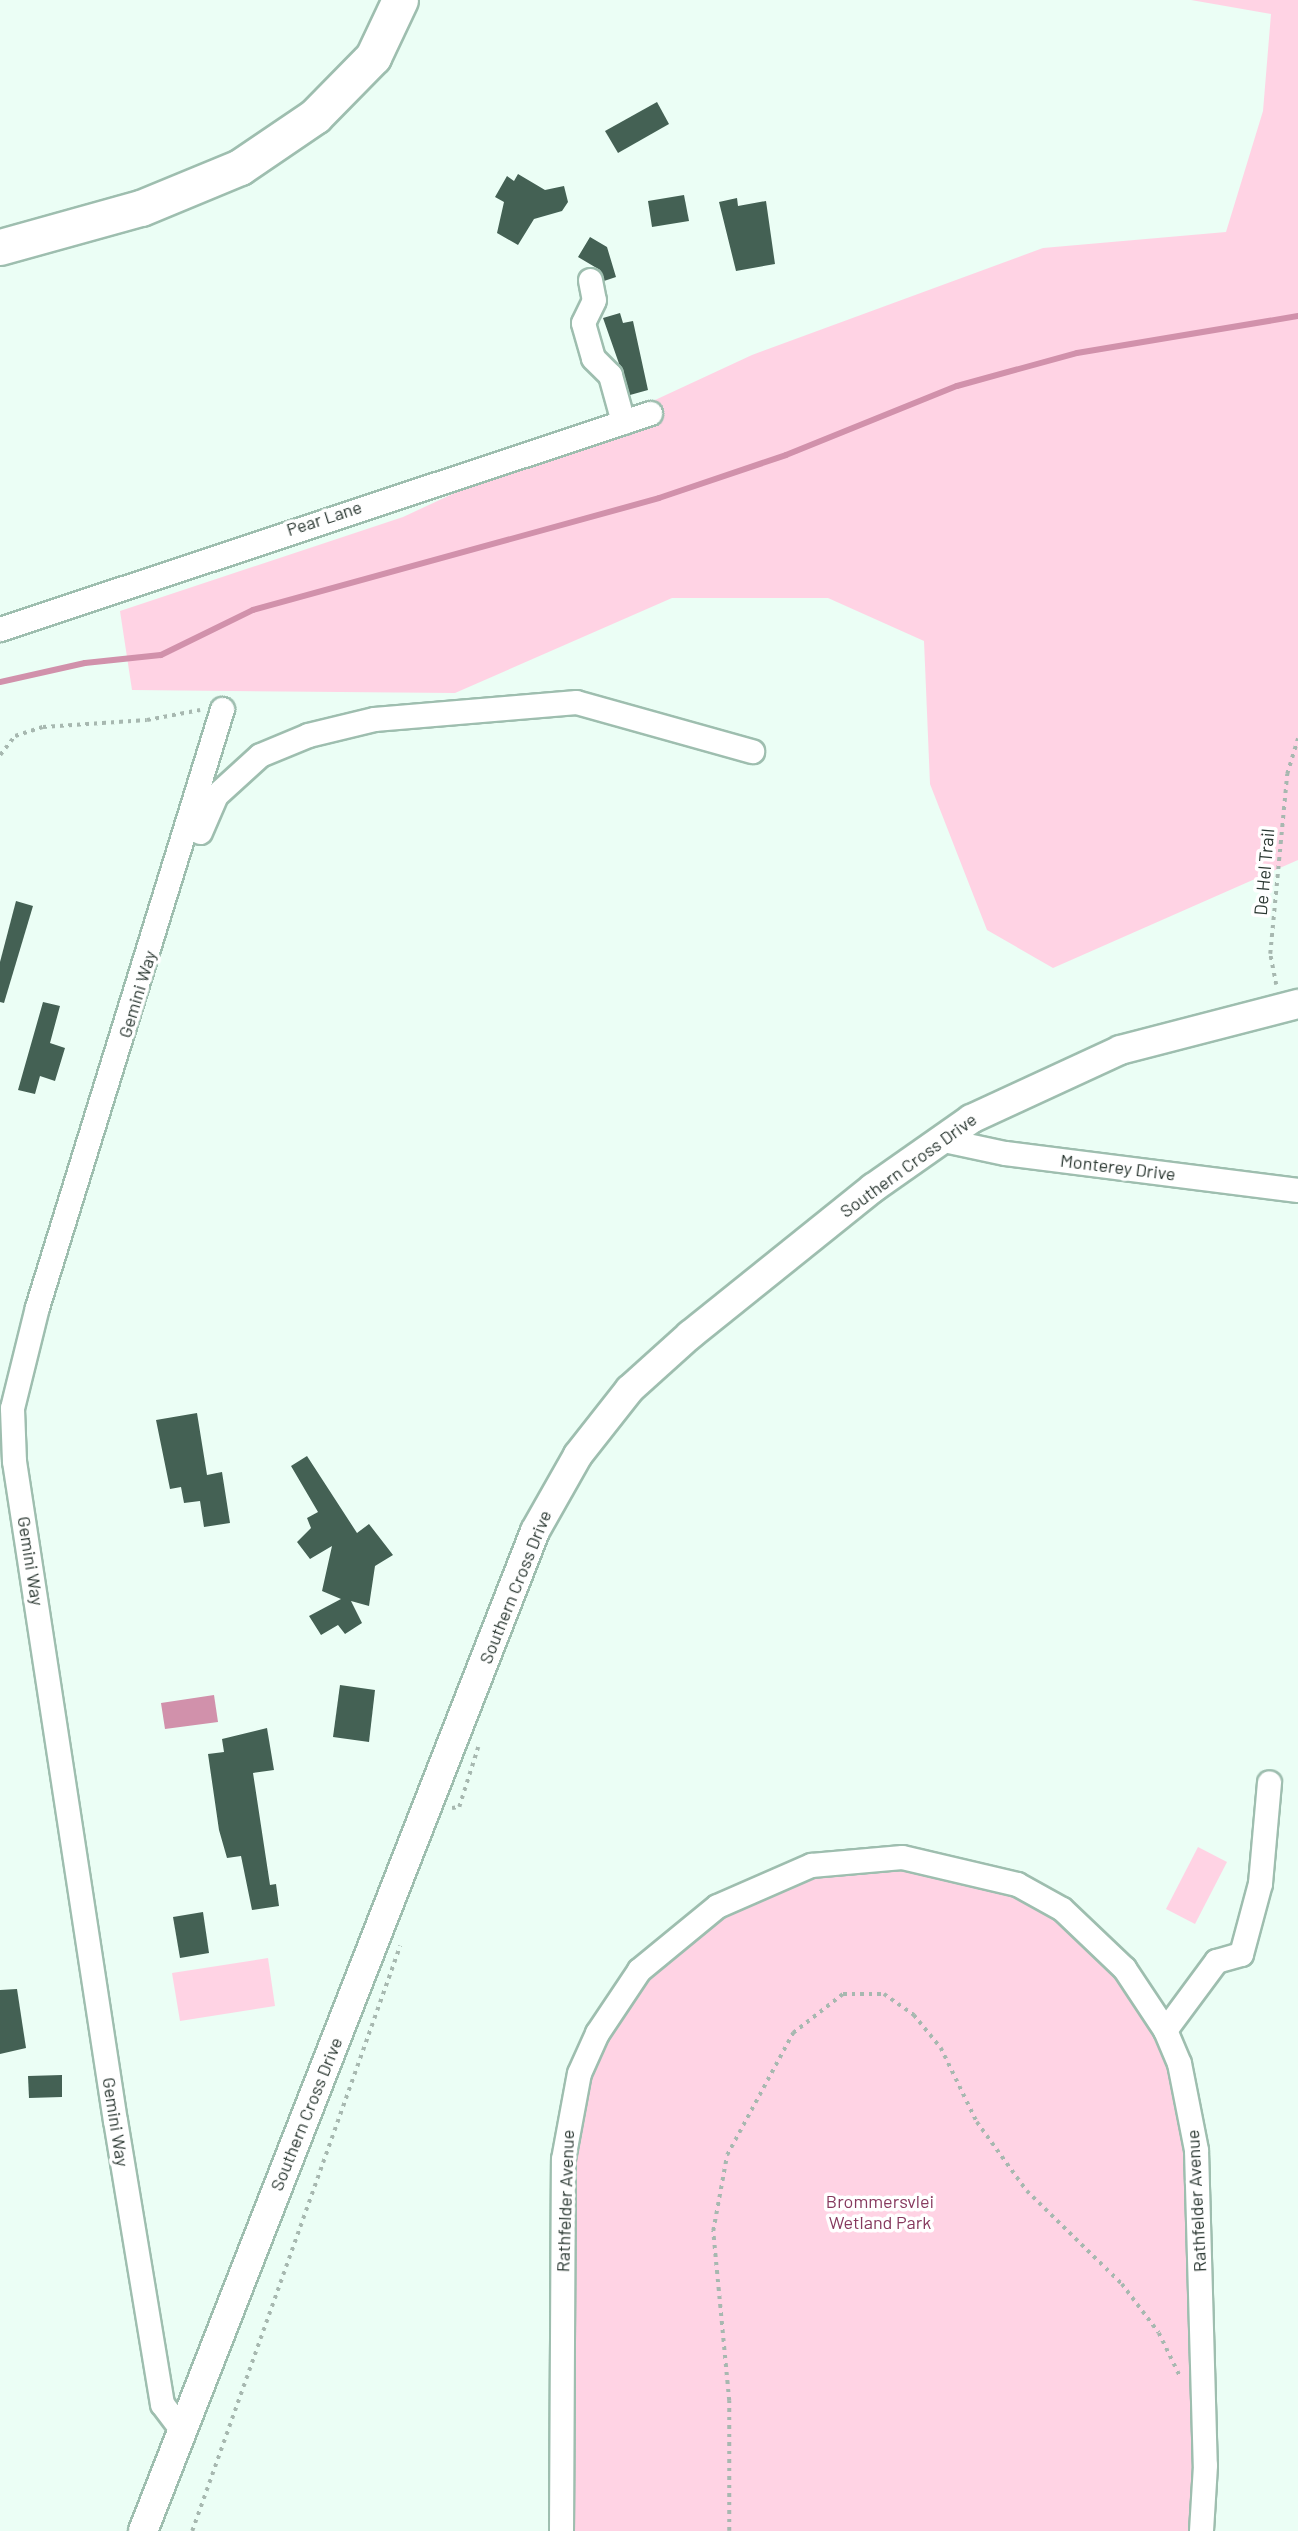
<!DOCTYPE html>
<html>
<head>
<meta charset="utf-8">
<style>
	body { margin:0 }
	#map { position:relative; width:1298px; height:2531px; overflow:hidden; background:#ebfef5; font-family:Barlow,sans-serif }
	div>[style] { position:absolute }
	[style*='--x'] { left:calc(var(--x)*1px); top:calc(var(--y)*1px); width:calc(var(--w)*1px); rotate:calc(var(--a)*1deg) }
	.green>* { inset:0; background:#ffd3e4 }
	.water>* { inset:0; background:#d191ab }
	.stream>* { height:6px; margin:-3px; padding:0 3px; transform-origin:3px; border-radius:3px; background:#d191ab }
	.building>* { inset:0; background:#446154 }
	.path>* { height:3.5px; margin-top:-1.75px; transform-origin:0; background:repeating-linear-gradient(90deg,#a7b8b0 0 3.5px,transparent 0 8.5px) }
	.roads { filter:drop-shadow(2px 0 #9ebeaf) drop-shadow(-2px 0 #9ebeaf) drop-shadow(0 2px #9ebeaf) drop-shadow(0 -2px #9ebeaf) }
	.minor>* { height:23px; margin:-11.5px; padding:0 11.5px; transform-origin:11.5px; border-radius:11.5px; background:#fff }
	.tertiary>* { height:28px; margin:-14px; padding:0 14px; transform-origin:14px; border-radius:14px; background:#fff }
	.primary>* { height:35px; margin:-17.5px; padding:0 17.5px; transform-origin:17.5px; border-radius:17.5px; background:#fff }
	span { translate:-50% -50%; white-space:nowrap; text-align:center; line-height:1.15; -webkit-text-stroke:7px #fff; paint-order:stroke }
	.street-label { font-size:18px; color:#2a3731 }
	.park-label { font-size:18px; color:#86395e }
</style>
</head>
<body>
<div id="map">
	<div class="green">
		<i style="clip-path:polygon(1191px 0,1298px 0,1298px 860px,1053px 968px,987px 930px,930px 784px,924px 641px,828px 598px,672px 598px,455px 693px,132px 690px,120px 611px,403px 517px,752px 355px,1043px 248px,1226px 232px,1263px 111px,1271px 14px)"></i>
		<i style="clip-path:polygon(1198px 1847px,1227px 1862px,1195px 1924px,1166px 1909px)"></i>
		<i style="clip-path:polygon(851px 1859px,1017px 1884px,1124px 1968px,1191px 2112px,1201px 2531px,561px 2531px,563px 2159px,597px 2033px,690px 1923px)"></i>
		<i style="clip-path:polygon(268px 1958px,275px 2006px,180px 2021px,172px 1973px)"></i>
	</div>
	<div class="water">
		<i style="clip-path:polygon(214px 1695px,218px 1722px,165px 1729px,161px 1703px)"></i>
	</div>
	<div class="stream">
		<i style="--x:0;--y:682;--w:87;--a:-12.6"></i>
		<i style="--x:85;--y:663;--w:76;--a:-6"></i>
		<i style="--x:161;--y:655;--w:102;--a:-26.1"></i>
		<i style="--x:253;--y:610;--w:421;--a:-15.4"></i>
		<i style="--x:659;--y:498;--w:134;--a:-18.7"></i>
		<i style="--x:786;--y:455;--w:184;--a:-22"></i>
		<i style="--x:957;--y:386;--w:124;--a:-15.4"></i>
		<i style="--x:1077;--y:353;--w:224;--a:-9.5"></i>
	</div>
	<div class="building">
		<i style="clip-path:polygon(657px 102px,669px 124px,618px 153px,605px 131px)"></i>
		<i style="clip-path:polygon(518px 174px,545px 190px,564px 186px,568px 202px,562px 211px,534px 219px,518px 245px,497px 233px,504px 202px,495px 197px,507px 176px,514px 181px)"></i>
		<i style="clip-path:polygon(684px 195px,689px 221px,652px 227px,648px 201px)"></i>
		<i style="clip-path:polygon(737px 198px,738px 206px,766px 201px,775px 264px,736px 271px,719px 202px)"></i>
		<i style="clip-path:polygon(590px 237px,607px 247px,616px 277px,604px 281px,600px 270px,578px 257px)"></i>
		<i style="clip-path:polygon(620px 313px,623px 323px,633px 321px,648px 390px,630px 395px,603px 318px)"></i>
		<i style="clip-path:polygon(16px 901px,33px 906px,4px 1003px,0 1002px,0 962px)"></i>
		<i style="clip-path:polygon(43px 1002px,60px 1006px,50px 1043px,65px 1048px,55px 1081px,40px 1076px,35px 1094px,18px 1090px)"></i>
		<i style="clip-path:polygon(197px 1413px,207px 1475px,222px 1472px,230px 1523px,204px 1527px,200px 1501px,184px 1503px,181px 1487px,170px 1489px,156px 1420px)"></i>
		<i style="clip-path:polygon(307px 1456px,357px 1533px,369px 1524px,393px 1555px,375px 1566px,369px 1606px,351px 1601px,362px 1623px,345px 1634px,338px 1625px,321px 1635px,309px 1616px,341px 1599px,322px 1591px,332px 1546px,310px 1559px,297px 1542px,311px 1528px,307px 1518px,318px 1512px,291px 1466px)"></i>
		<i style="clip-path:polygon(340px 1685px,375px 1690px,369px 1742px,333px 1737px)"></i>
		<i style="clip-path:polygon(267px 1728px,274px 1770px,253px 1773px,270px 1885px,276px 1884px,279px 1906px,252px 1910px,241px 1856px,227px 1858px,219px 1830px,208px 1754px,224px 1752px,222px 1739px)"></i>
		<i style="clip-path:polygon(203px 1912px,209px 1953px,180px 1958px,173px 1917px)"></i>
		<i style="clip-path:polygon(17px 1989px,26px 2048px,0 2054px,0 1990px)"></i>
		<i style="clip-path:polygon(62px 2075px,62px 2097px,29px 2098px,28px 2076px)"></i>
	</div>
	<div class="path">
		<i style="--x:0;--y:755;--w:24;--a:-52"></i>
		<i style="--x:15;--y:736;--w:29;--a:-18"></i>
		<i style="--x:43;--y:727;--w:104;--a:-3.9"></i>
		<i style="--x:147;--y:720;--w:54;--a:-10.7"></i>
		<i style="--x:1276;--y:985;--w:32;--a:-101"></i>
		<i style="--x:1270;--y:954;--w:181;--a:-84.6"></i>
		<i style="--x:1287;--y:774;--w:37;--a:-73"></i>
		<i style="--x:452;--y:1808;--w:7;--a:-8"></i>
		<i style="--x:459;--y:1807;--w:63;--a:-72.4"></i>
		<i style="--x:192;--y:2531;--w:621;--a:-70.43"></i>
		<i style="--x:729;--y:2531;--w:130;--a:-90"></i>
		<i style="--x:729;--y:2401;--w:171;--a:-95.4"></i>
		<i style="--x:713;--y:2231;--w:77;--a:-79.6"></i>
		<i style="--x:727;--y:2155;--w:139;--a:-61.6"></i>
		<i style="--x:793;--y:2033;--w:63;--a:-38"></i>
		<i style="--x:843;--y:1994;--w:41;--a:0"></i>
		<i style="--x:884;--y:1994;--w:37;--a:35"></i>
		<i style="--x:914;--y:2015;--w:43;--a:50.7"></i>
		<i style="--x:941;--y:2048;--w:82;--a:64.1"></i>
		<i style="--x:977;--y:2122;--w:85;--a:54.1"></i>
		<i style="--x:1027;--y:2191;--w:133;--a:44.4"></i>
		<i style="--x:1122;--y:2284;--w:61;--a:52.9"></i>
		<i style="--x:1159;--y:2333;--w:48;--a:64"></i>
	</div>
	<div class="roads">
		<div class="minor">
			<i style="--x:590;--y:280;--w:20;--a:79"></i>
			<i style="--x:594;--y:300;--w:25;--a:116"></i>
			<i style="--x:583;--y:323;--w:36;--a:74"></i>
			<i style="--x:593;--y:358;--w:24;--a:45"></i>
			<i style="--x:610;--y:375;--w:49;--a:74.5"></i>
			<i style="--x:0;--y:629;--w:685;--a:-18.38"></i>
			<i style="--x:200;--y:832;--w:40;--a:-66.6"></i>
			<i style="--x:216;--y:795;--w:59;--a:-42.3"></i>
			<i style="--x:260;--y:755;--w:52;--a:-22.6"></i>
			<i style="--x:308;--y:735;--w:68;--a:-13.6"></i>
			<i style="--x:374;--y:719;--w:203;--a:-4.8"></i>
			<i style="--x:576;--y:702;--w:183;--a:15.6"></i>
			<i style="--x:939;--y:1139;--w:67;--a:12"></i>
			<i style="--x:1005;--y:1153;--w:295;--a:7.2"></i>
			<i style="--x:1165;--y:2030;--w:86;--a:-53.5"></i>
			<i style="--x:1216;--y:1961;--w:26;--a:-16"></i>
			<i style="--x:1241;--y:1954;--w:73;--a:-75"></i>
			<i style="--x:1260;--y:1883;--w:101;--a:-84.9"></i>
			<i style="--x:181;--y:2429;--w:31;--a:-127"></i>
			<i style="--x:162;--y:2404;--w:287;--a:-99.4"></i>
			<i style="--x:115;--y:2121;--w:668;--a:-98.7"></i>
			<i style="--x:14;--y:1461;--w:53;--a:-92.2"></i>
			<i style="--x:12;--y:1408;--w:104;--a:-76.1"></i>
			<i style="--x:37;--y:1307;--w:626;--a:-72.81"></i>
			<i style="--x:561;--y:2531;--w:372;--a:-89.7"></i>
			<i style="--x:563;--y:2159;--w:87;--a:-79.5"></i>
			<i style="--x:579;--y:2073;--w:44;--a:-65.8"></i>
			<i style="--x:597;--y:2033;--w:76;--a:-56.3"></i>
			<i style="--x:639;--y:1970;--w:101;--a:-39.4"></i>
			<i style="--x:717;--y:1906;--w:103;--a:-23.6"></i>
			<i style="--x:811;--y:1865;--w:91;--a:-5"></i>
			<i style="--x:902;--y:1857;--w:118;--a:13.2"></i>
			<i style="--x:1017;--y:1884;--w:51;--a:29.1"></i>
			<i style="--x:1062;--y:1909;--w:86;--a:43.6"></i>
			<i style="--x:1124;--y:1968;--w:74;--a:56.5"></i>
			<i style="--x:1165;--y:2030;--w:36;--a:67"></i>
			<i style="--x:1179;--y:2063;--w:89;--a:78.9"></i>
			<i style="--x:1196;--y:2150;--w:315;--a:88.4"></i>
			<i style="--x:1205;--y:2465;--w:66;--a:93.5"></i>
		</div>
		<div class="tertiary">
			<i style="--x:143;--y:2531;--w:1074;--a:-68.59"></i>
			<i style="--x:535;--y:1531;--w:87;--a:-60.5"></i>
			<i style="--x:578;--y:1455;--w:84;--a:-51.8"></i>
			<i style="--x:630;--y:1389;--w:81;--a:-42"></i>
			<i style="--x:690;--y:1335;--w:235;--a:-38.8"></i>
			<i style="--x:873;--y:1188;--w:120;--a:-35.1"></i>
			<i style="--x:971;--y:1119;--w:164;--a:-24.8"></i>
			<i style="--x:1120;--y:1050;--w:184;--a:-14.5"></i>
		</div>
		<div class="primary">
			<i style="--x:0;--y:247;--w:146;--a:-15.5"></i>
			<i style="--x:141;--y:208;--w:107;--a:-22.5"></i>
			<i style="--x:240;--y:167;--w:91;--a:-34.2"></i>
			<i style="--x:315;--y:116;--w:83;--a:-45.5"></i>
			<i style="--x:373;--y:57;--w:63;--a:-64.7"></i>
		</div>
	</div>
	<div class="street-label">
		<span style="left:324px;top:518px;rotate:-18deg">Pear Lane</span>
		<span style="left:1264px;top:872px;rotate:-85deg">De Hel Trail</span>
		<span style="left:137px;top:994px;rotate:-73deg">Gemini Way</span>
		<span style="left:908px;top:1165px;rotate:-36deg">Southern Cross Drive</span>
		<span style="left:1118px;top:1167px;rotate:7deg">Monterey Drive</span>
		<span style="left:31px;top:1561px;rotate:81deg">Gemini Way</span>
		<span style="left:515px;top:1587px;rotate:-68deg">Southern Cross Drive</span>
		<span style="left:306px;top:2114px;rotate:-68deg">Southern Cross Drive</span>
		<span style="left:116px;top:2122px;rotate:81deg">Gemini Way</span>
		<span style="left:565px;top:2201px;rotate:-88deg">Rathfelder Avenue</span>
		<span style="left:1196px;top:2201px;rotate:-93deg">Rathfelder Avenue</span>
	</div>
	<div class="park-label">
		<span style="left:880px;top:2212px">Brommersvlei<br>Wetland Park</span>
	</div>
</div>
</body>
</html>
